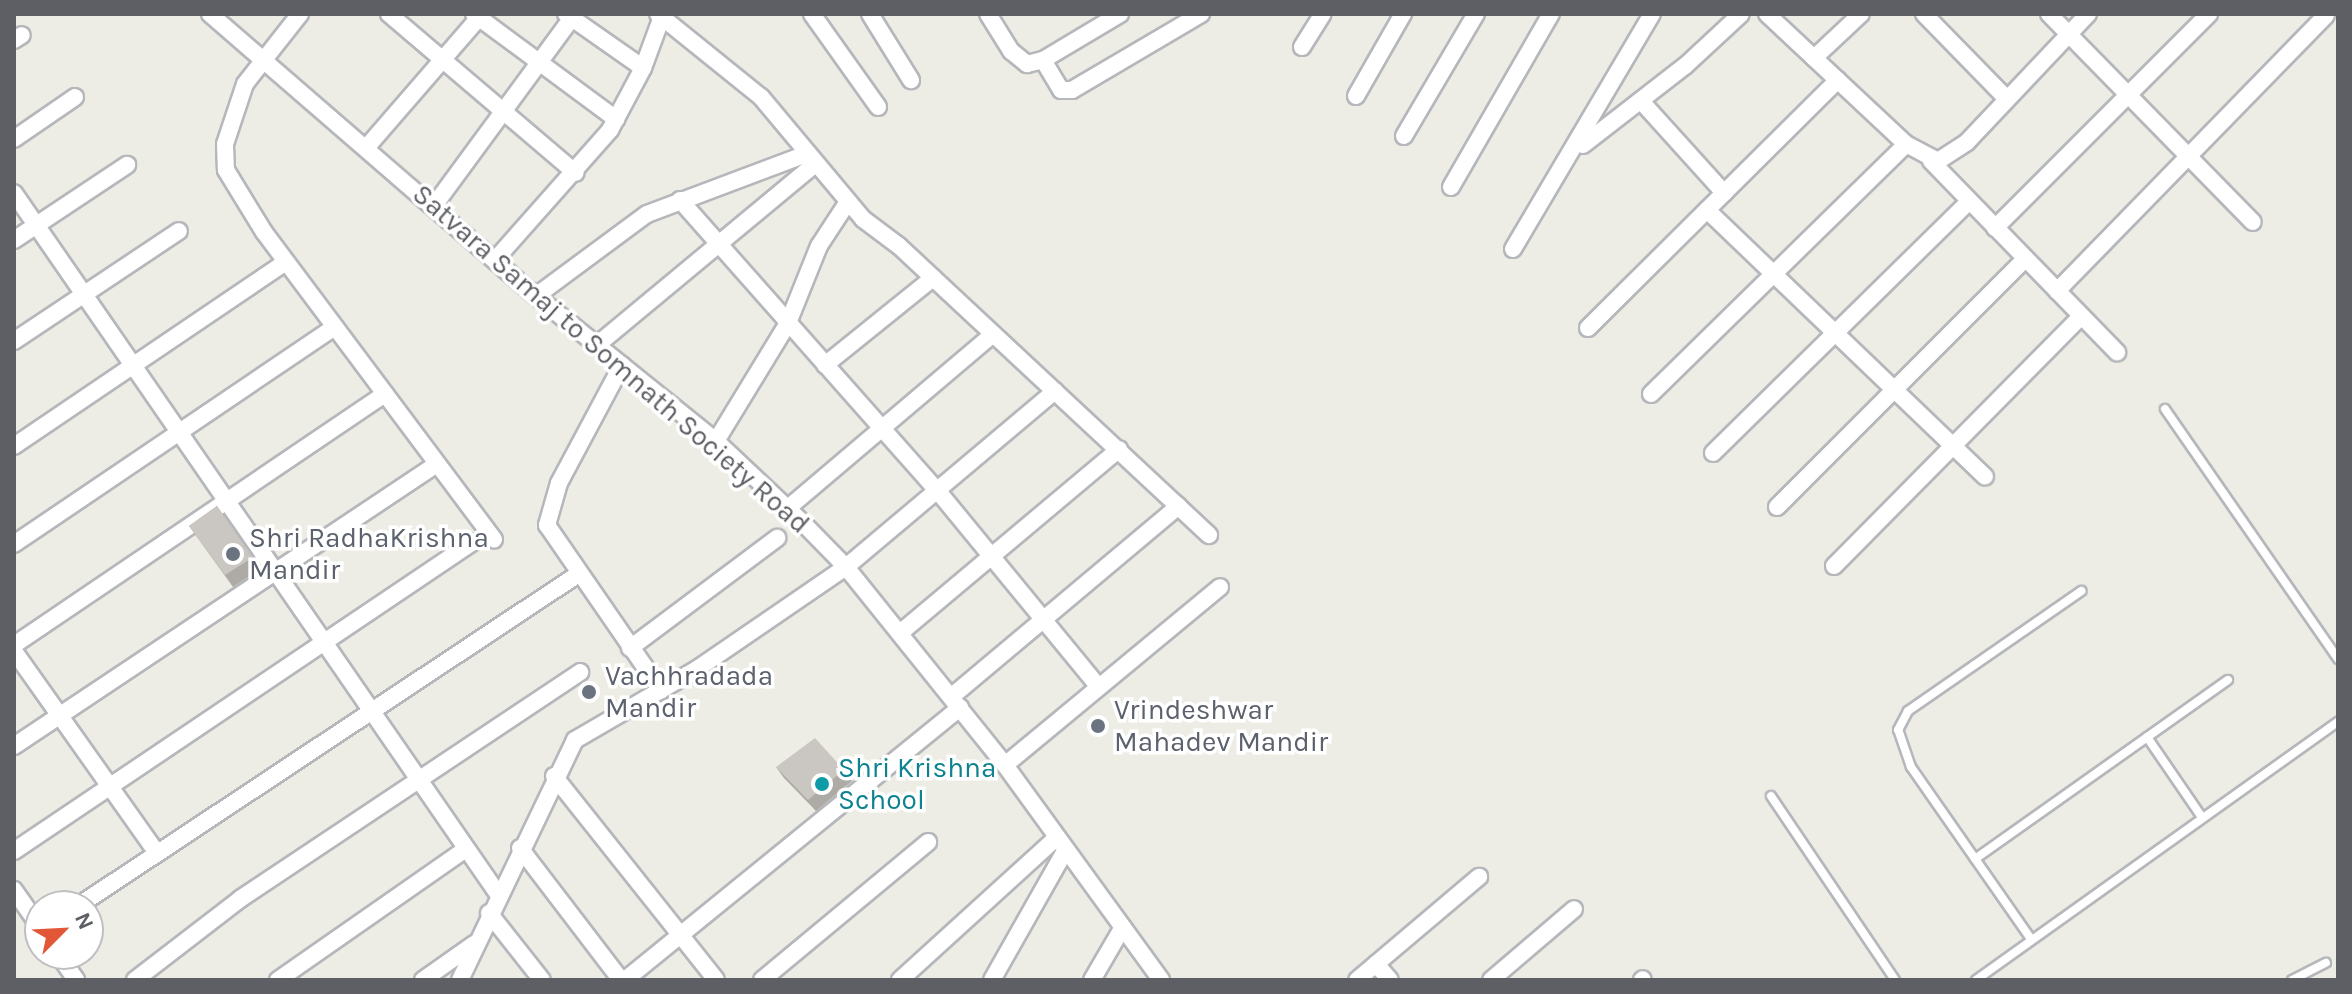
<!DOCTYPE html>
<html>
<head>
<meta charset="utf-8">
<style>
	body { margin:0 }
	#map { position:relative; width:2352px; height:994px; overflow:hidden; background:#eeede5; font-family:Karla,sans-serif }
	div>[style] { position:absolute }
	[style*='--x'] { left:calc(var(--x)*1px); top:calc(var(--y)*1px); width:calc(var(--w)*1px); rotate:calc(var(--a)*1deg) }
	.roads { filter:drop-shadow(2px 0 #b5b7bb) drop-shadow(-2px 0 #b5b7bb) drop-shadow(0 2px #b5b7bb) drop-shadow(0 -2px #b5b7bb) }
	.lane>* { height:8px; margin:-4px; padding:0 4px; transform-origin:4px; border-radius:4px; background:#fff }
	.street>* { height:16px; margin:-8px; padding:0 8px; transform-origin:8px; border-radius:8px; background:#fff }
	.wall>* { inset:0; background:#aeaba7 }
	.building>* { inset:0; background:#cac7c2 }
	.dots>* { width:22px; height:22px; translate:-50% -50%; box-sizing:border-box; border:4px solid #fff; border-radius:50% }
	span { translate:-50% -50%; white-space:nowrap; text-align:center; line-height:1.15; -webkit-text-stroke:7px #fff; paint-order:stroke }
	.street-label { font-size:28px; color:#5d5f65 }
	.worship-label { font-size:28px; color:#5b616d }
	.left { translate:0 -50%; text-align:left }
	.culture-label { font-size:28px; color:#0d838f }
	.frame { position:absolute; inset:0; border:16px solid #5d5f65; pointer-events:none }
	.north { position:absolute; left:24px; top:890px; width:80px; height:80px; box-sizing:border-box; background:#fff; border:2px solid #bebfc1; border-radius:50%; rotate:66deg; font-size:22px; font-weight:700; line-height:32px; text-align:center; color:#5d5f65 }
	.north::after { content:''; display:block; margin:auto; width:28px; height:36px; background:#e15738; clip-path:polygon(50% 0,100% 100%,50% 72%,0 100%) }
</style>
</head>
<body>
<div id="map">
	<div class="roads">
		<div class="lane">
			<i style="--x:2165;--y:409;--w:304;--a:55.3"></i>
			<i style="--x:2147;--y:737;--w:96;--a:55.6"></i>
			<i style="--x:1771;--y:796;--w:222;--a:56"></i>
			<i style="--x:1975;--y:859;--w:310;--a:-35.3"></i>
			<i style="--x:2031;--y:939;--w:210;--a:-124.9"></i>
			<i style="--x:1911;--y:767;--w:39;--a:-109"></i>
			<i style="--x:1898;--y:730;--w:21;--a:-62"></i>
			<i style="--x:1908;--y:711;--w:211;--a:-34.7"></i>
			<i style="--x:1976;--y:980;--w:445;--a:-35.5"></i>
			<i style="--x:2292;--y:980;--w:38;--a:-27"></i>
		</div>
		<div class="street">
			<i style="--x:210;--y:14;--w:431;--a:40.9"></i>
			<i style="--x:536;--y:296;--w:231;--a:38.9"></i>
			<i style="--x:716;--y:441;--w:117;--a:43.3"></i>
			<i style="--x:801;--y:521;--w:64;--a:45.6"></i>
			<i style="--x:846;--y:567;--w:254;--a:51.2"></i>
			<i style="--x:1005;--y:765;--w:266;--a:54"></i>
			<i style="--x:300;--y:14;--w:89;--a:128.2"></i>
			<i style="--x:245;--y:84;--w:63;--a:108.4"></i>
			<i style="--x:225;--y:144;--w:26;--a:88"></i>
			<i style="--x:226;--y:170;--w:73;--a:58.5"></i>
			<i style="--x:264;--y:232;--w:384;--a:53.2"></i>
			<i style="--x:389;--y:14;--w:245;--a:40.4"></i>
			<i style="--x:474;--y:14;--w:177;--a:36.5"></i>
			<i style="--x:566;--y:14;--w:94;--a:35"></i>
			<i style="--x:658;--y:14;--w:132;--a:38.9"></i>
			<i style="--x:761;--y:97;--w:159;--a:50.1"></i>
			<i style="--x:863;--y:219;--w:45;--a:36.9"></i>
			<i style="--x:899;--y:246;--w:424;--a:43"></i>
			<i style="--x:812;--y:14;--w:114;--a:54.6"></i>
			<i style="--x:870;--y:14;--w:78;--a:58.2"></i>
			<i style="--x:988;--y:14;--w:44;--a:58.1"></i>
			<i style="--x:1011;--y:51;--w:21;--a:39"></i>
			<i style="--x:1027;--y:64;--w:16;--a:-14"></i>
			<i style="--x:1043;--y:60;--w:90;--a:-30.9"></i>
			<i style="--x:1767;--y:14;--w:190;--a:43.1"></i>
			<i style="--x:1906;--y:144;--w:36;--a:28"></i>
			<i style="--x:1938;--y:161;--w:35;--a:-33"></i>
			<i style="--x:1967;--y:142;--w:176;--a:-46.6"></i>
			<i style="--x:1924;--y:14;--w:119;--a:45.7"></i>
			<i style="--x:2049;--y:14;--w:291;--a:45.6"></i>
			<i style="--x:14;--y:40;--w:9;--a:-32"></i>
			<i style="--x:1302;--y:47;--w:39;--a:-58"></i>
			<i style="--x:1814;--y:58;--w:64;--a:-43.1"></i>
			<i style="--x:1043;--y:60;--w:35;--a:59"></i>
			<i style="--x:1061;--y:90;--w:11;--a:0"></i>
			<i style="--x:1072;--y:90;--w:150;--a:-30.5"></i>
			<i style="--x:1356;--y:96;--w:95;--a:-60.2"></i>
			<i style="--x:1641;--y:101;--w:124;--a:47.9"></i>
			<i style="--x:1404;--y:136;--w:142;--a:-59.5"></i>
			<i style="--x:14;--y:139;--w:74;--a:-34.5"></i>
			<i style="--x:1583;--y:145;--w:129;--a:-37.8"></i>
			<i style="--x:1685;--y:66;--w:76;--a:-42.9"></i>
			<i style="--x:366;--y:148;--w:177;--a:-49.1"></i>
			<i style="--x:1931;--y:161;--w:267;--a:45.8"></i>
			<i style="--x:1451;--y:187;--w:200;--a:-60"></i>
			<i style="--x:14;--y:193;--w:852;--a:55.38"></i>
			<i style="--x:680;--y:200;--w:387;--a:48.5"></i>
			<i style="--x:937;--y:490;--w:255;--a:50.6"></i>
			<i style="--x:433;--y:207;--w:240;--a:-53.7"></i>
			<i style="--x:1707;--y:210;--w:385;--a:43.8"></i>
			<i style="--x:1995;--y:228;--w:303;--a:-45"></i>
			<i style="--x:14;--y:240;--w:136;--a:-33.6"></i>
			<i style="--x:1513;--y:249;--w:273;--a:-59.4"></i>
			<i style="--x:495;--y:260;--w:174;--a:-48.5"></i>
			<i style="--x:610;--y:130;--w:70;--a:-62"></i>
			<i style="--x:643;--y:68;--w:58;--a:-69.7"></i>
			<i style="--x:2057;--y:291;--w:385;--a:-45.7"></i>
			<i style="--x:536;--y:296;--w:138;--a:-36.5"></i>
			<i style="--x:647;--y:214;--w:171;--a:-20.6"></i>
			<i style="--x:1588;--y:328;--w:352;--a:-44.8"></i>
			<i style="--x:14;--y:341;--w:198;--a:-33.7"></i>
			<i style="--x:597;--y:345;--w:283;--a:-39.7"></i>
			<i style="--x:622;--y:365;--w:134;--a:118.1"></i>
			<i style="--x:559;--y:483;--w:44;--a:105.9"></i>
			<i style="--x:547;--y:525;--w:201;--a:55.4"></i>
			<i style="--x:825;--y:365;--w:139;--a:-38.9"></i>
			<i style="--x:1651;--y:394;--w:357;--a:-44.4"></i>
			<i style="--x:716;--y:441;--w:138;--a:-58.6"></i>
			<i style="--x:788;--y:323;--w:83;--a:-68.1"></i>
			<i style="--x:819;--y:246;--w:51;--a:-56.9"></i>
			<i style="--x:14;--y:446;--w:328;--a:-34.1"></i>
			<i style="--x:1713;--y:453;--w:359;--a:-44.5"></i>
			<i style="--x:1777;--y:507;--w:351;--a:-45"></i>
			<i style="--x:788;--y:508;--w:269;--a:-40.3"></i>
			<i style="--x:14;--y:544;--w:387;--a:-34.1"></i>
			<i style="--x:1834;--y:566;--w:351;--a:-45.3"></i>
			<i style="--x:900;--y:633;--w:286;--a:-40"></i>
			<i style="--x:14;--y:645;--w:448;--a:-34.1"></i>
			<i style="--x:630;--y:648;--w:184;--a:-36.8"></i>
			<i style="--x:14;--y:651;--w:247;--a:54.7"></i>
			<i style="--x:951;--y:697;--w:297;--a:-40"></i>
			<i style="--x:14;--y:746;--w:508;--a:-33.69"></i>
			<i style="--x:1005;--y:765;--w:279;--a:-39.6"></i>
			<i style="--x:554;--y:776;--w:260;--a:51.5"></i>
			<i style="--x:520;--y:848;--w:166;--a:52.6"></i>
			<i style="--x:14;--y:851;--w:553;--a:-33.95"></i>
			<i style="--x:14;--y:890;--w:45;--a:54.9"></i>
			<i style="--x:78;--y:906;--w:599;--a:-33.56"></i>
			<i style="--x:489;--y:913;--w:85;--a:51.7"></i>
			<i style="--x:58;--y:954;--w:32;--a:55"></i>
			<i style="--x:1376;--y:964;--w:21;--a:49"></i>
			<i style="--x:135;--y:980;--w:133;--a:-37.6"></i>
			<i style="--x:240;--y:899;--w:409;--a:-33.7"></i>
			<i style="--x:278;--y:980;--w:229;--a:-34.9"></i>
			<i style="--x:423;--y:980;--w:62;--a:-35.2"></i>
			<i style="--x:460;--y:980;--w:266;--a:-64.4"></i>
			<i style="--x:575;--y:740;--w:141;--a:-30.2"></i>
			<i style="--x:697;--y:669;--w:181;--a:-34.4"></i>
			<i style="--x:846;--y:567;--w:273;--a:-40.1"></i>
			<i style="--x:625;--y:980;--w:432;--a:-39.1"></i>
			<i style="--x:762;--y:980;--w:216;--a:-39.7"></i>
			<i style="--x:900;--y:980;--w:212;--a:-42.3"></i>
			<i style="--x:992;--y:980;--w:150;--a:-60.5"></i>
			<i style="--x:1092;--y:980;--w:61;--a:-59.7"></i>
			<i style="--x:1357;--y:980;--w:160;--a:-40.2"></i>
			<i style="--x:1491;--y:980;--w:109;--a:-40.5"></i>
			<i style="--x:1642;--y:980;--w:1;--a:-45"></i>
		</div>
	</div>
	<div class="wall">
		<i style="clip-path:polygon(217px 506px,260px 569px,233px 587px,189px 526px)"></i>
		<i style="clip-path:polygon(776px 767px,844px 770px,852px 781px,816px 811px,784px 778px)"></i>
	</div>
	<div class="building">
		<i style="clip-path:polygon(217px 506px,252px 558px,225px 575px,189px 526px)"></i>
		<i style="clip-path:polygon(815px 738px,844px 770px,808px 800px,776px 767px)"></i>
	</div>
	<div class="dots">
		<i style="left:233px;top:554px;background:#6b7280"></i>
		<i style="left:589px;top:692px;background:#6b7280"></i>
		<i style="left:1098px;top:726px;background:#6b7280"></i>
		<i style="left:822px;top:784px;background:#0f9aa8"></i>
	</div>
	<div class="street-label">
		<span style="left:611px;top:359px;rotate:41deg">Satvara Samaj to Somnath Society Road</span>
	</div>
	<div class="worship-label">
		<span class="left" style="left:249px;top:554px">Shri RadhaKrishna<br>Mandir</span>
		<span class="left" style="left:605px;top:692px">Vachhradada<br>Mandir</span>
		<span class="left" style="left:1114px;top:726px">Vrindeshwar<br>Mahadev Mandir</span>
	</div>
	<div class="culture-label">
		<span class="left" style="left:838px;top:784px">Shri Krishna<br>School</span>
	</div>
	<div class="frame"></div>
	<div class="north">N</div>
</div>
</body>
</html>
